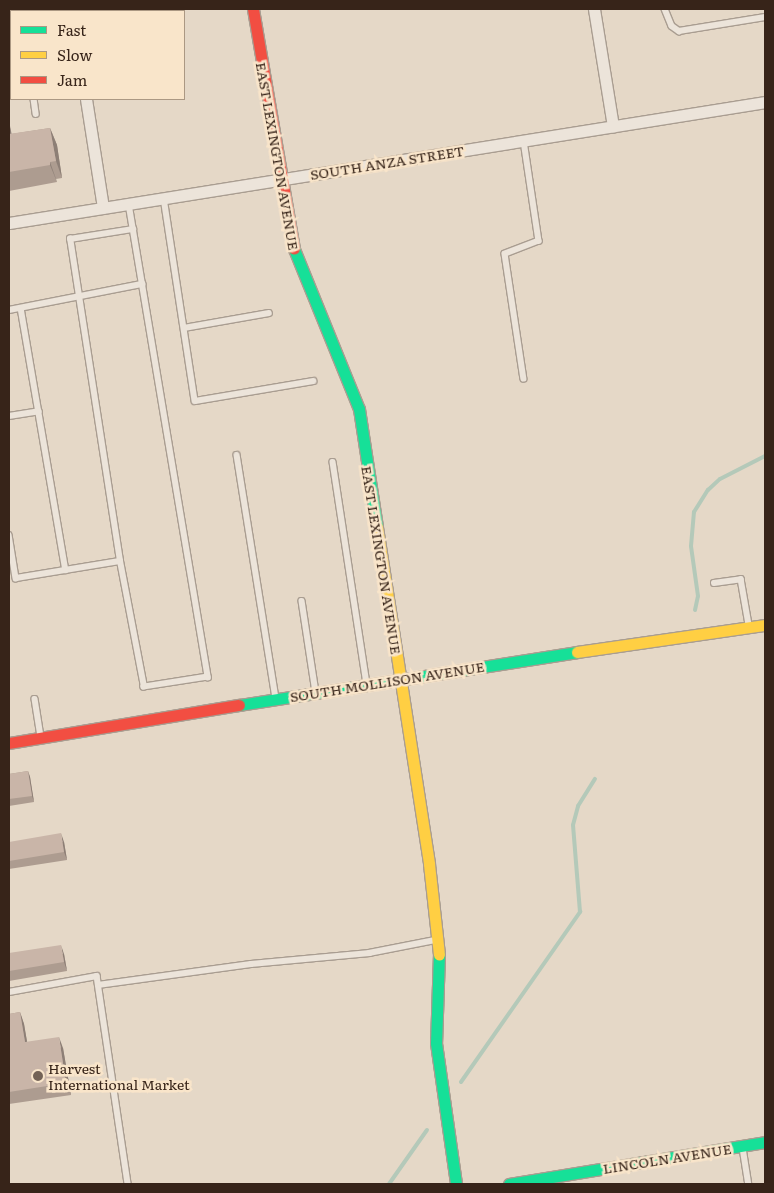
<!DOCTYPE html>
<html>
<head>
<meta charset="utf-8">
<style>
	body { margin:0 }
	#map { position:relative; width:774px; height:1193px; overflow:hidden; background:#e5d8c7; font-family:Literata,serif }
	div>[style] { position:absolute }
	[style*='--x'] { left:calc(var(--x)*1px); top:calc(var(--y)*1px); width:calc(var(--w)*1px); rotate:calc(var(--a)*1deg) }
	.stream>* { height:4px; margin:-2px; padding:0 2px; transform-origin:2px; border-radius:2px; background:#b4c9b9 }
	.roads { filter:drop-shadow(1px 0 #a99d91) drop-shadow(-1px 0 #a99d91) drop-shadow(0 1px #a99d91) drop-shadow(0 -1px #a99d91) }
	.lane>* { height:5.5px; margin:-2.75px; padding:0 2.75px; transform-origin:2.75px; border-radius:2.75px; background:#ece4da }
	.street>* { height:11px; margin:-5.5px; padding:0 5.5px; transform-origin:5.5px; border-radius:5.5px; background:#ece4da }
	.fast>* { height:11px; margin:-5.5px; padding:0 5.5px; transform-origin:5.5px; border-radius:5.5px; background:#16e098 }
	.slow>* { height:11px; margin:-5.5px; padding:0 5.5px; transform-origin:5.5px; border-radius:5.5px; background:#ffcf43 }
	.jam>* { height:11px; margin:-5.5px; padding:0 5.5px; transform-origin:5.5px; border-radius:5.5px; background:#f24e42 }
	.wall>* { inset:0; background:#ad9c90 }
	.shaded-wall>* { inset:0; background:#8d7f76 }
	.building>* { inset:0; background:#c9b5a8 }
	.dots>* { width:14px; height:14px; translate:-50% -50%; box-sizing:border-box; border:2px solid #f9e5ca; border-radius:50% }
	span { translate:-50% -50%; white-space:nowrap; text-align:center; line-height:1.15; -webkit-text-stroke:5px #f9e5ca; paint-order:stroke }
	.street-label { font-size:14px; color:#372419 }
	.poi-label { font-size:14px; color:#372419 }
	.left { translate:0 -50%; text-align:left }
	.frame { position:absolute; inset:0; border:10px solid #372419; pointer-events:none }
	.legend { position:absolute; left:10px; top:10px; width:175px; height:90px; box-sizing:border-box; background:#f9e5ca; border:1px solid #ab9883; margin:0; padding:6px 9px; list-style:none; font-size:15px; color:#372419 }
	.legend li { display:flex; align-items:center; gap:10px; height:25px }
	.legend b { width:25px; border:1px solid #ab9883 }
</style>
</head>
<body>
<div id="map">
	<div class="stream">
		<i style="--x:695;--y:610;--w:14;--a:-78"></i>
		<i style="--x:698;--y:596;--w:50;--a:-98"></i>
		<i style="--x:691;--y:546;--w:34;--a:-85"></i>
		<i style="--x:694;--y:512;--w:26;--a:-58"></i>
		<i style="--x:708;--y:490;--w:16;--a:-43"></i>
		<i style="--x:720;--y:479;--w:51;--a:-27.1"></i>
		<i style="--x:461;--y:1082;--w:208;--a:-55"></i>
		<i style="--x:580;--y:912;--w:87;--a:-94.6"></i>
		<i style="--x:573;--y:825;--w:20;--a:-75"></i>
		<i style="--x:578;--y:806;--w:32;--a:-58"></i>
		<i style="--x:389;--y:1184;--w:66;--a:-54.9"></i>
	</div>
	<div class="roads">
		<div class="lane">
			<i style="--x:665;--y:9;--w:18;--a:68"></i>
			<i style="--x:672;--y:26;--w:9;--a:36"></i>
			<i style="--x:679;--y:31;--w:87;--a:-9.2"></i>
			<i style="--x:34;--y:99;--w:15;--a:82"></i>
			<i style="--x:524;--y:141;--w:101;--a:81.5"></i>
			<i style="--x:539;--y:241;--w:36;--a:159"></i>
			<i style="--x:505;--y:254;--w:126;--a:81.4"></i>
			<i style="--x:164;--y:198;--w:205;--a:81.3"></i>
			<i style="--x:195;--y:401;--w:120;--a:-9.6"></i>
			<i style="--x:129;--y:204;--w:480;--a:80.5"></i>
			<i style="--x:208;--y:677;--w:65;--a:171.1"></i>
			<i style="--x:144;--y:687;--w:128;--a:-100.8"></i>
			<i style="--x:120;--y:561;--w:326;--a:-98.8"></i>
			<i style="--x:70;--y:239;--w:64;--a:-9"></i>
			<i style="--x:21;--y:308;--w:266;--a:80.3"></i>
			<i style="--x:9;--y:310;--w:136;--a:-11.1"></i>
			<i style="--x:184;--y:328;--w:86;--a:-10"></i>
			<i style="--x:9;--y:416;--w:30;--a:-9"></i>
			<i style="--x:237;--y:455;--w:247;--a:80.9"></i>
			<i style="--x:333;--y:462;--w:225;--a:81.3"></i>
			<i style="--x:9;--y:535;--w:44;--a:80.8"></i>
			<i style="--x:16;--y:578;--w:105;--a:-9.3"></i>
			<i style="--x:714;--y:583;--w:27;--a:-8"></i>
			<i style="--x:741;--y:579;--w:47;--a:80.1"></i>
			<i style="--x:302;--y:601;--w:92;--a:81.3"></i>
			<i style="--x:35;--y:699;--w:38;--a:81"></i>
			<i style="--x:98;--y:985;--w:154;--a:-7.8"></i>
			<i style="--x:251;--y:964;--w:119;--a:-5.3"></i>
			<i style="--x:369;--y:953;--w:67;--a:-11.1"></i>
			<i style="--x:9;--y:992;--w:89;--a:-10.3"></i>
			<i style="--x:97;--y:976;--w:210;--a:81.5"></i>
			<i style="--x:743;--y:1148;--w:36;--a:81"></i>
		</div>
		<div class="street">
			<i style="--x:72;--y:9;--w:2;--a:90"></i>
			<i style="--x:594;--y:9;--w:119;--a:80.8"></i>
			<i style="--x:86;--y:99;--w:110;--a:81.1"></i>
			<i style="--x:9;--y:223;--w:766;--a:-9.09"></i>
		</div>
		<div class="fast">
			<i style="--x:294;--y:249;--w:173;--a:67.9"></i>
			<i style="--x:359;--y:409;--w:119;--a:81.3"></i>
			<i style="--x:239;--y:705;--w:342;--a:-8.9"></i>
			<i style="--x:439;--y:954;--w:89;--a:91.9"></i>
			<i style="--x:436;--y:1043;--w:142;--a:81.9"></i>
			<i style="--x:509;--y:1184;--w:259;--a:-9.3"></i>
		</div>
		<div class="slow">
			<i style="--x:377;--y:527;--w:341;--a:81.2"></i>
			<i style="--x:429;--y:864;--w:91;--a:83.7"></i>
			<i style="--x:577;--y:652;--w:190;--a:-8.2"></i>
		</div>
		<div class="jam">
			<i style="--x:253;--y:9;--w:243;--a:80.3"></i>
			<i style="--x:9;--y:743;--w:233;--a:-9.4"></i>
		</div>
	</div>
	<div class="wall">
		<i style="clip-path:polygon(9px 121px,11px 134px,50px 128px,57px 145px,62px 178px,56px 179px,57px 182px,9px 191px)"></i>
		<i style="clip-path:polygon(28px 771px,30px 777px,34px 802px,9px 806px,9px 774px)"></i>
		<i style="clip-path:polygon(9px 842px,64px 842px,67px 860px,9px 869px)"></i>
		<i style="clip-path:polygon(9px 953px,64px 954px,67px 971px,9px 981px)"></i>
		<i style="clip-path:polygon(20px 1012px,24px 1024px,27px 1042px,63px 1048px,71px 1095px,9px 1104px,9px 1014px)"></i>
	</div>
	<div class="shaded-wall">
		<i style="clip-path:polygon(9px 121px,15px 151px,9px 133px)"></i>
		<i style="clip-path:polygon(50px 128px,57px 145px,62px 178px,56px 161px)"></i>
		<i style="clip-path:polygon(50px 162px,56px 179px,57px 182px,50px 165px)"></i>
		<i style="clip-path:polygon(28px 771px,30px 777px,34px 802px,32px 796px)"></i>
		<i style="clip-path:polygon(61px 833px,64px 842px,67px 860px,64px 852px)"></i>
		<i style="clip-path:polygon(61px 945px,64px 954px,67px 971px,64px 962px)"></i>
		<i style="clip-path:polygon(20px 1012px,24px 1024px,29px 1053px,25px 1042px)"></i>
		<i style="clip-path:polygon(59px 1037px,63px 1048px,71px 1095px,66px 1083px)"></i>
	</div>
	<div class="building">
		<i style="clip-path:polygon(50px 128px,56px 161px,50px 162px,50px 165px,9px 172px,9px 133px,9px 134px)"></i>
		<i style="clip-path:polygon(28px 771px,32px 796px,9px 799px,9px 774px)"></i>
		<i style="clip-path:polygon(61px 833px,64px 852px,9px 861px,9px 842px)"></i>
		<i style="clip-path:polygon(61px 945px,64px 962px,9px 971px,9px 953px)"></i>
		<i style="clip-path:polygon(20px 1012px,25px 1042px,59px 1037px,66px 1083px,9px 1092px,9px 1014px)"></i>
	</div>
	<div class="dots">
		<i style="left:38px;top:1076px;background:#746356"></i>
	</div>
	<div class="street-label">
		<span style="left:278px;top:156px;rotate:80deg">EAST LEXINGTON AVENUE</span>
		<span style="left:387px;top:162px;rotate:-9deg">SOUTH ANZA STREET</span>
		<span style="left:382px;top:560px;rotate:81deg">EAST LEXINGTON AVENUE</span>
		<span style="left:387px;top:681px;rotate:-9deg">SOUTH MOLLISON AVENUE</span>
		<span style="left:667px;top:1158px;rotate:-9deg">LINCOLN AVENUE</span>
	</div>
	<div class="poi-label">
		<span class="left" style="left:48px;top:1076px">Harvest<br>International Market</span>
	</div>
	<div class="frame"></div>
	<ul class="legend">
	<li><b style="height:6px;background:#16e098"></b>Fast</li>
	<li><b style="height:6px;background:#ffcf43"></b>Slow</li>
	<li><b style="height:6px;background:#f24e42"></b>Jam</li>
	</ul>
</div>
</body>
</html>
